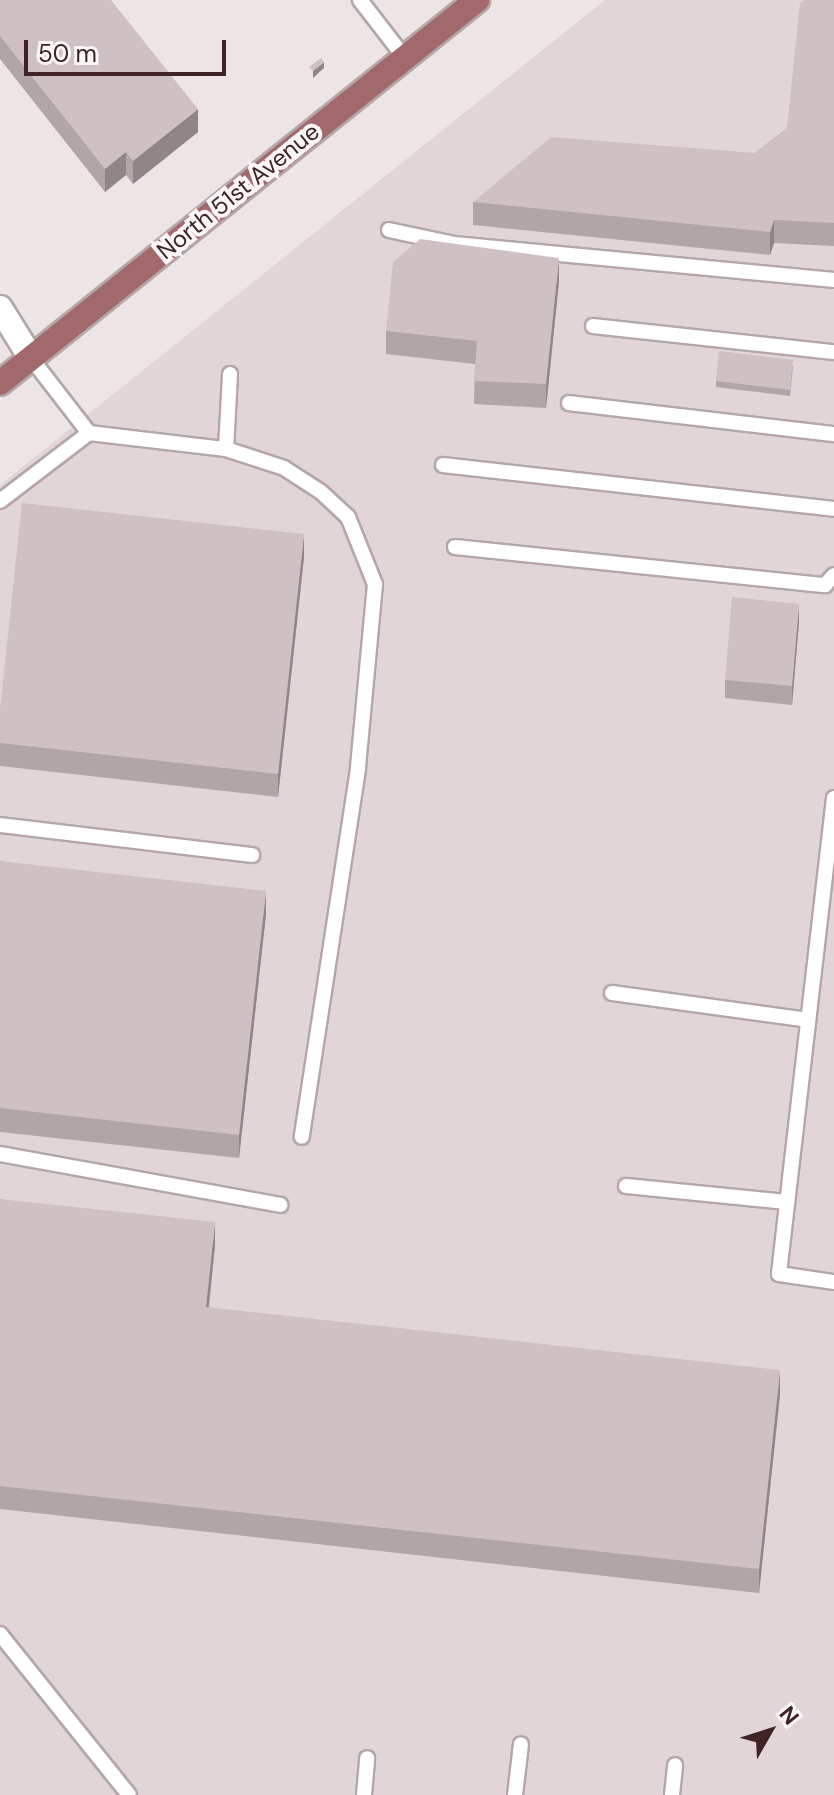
<!DOCTYPE html>
<html>
<head>
<meta charset="utf-8">
<style>
	body { margin:0 }
	#map { position:relative; width:834px; height:1795px; overflow:hidden; background:#ede4e6; font-family:"DM Sans",sans-serif }
	div>[style] { position:absolute }
	[style*='--x'] { left:calc(var(--x)*1px); top:calc(var(--y)*1px); width:calc(var(--w)*1px); rotate:calc(var(--a)*1deg) }
	.built>* { inset:0; background:#e1d5d8 }
	.roads { filter:drop-shadow(2px 0 #b5a6a8) drop-shadow(-2px 0 #b5a6a8) drop-shadow(0 2px #b5a6a8) drop-shadow(0 -2px #b5a6a8) }
	.lane>* { height:14px; margin:-7px; padding:0 7px; transform-origin:7px; border-radius:7px; background:#fff }
	.street>* { height:24px; margin:-12px; padding:0 12px; transform-origin:12px; border-radius:12px; background:#fff }
	.primary>* { height:24px; margin:-12px; padding:0 12px; transform-origin:12px; border-radius:12px; background:#a2696c }
	.wall>* { inset:0; background:#b1a5a8 }
	.shaded-wall>* { inset:0; background:#908688 }
	.building>* { inset:0; background:#cec0c3 }
	span { translate:-50% -50%; white-space:nowrap; text-align:center; line-height:1.15; -webkit-text-stroke:8px #faf5f6; paint-order:stroke }
	.street-label { font-size:24px; color:#3f2325 }
	.north { position:absolute; left:730px; top:1691px; width:80px; height:80px; -webkit-text-stroke:6px #faf5f6; paint-order:stroke; rotate:51deg; font-size:22px; font-weight:700; line-height:32px; text-align:center; color:#3f2325 }
	.north::after { content:''; display:block; margin:auto; width:28px; height:36px; background:#3f2325; clip-path:polygon(50% 0,100% 100%,50% 72%,0 100%) }
	.scale { position:absolute; left:24px; top:40px; width:202px; height:36px; box-sizing:border-box; border:4px solid #3f2325; border-top:0; padding-left:10px; font-size:24px; line-height:28px; white-space:nowrap; color:#3f2325; -webkit-text-stroke:6px #faf5f6; paint-order:stroke }
</style>
</head>
<body>
<div id="map">
	<div class="built">
		<i style="clip-path:polygon(605px 0,834px 0,834px 1795px,0 1795px,0 485px)"></i>
	</div>
	<div class="roads">
		<div class="lane">
			<i style="--x:360;--y:0;--w:72;--a:52.3"></i>
			<i style="--x:389;--y:230;--w:66;--a:12.2"></i>
			<i style="--x:454;--y:244;--w:382;--a:5.4"></i>
			<i style="--x:593;--y:326;--w:242;--a:6.2"></i>
			<i style="--x:31;--y:358;--w:95;--a:52.3"></i>
			<i style="--x:89;--y:433;--w:138;--a:6.7"></i>
			<i style="--x:226;--y:449;--w:75;--a:-86.9"></i>
			<i style="--x:569;--y:403;--w:267;--a:6.7"></i>
			<i style="--x:226;--y:449;--w:61;--a:18.1"></i>
			<i style="--x:284;--y:468;--w:44;--a:33"></i>
			<i style="--x:321;--y:492;--w:37;--a:43"></i>
			<i style="--x:348;--y:517;--w:72;--a:68.1"></i>
			<i style="--x:375;--y:584;--w:186;--a:95.3"></i>
			<i style="--x:358;--y:769;--w:372;--a:98.7"></i>
			<i style="--x:443;--y:465;--w:393;--a:6.4"></i>
			<i style="--x:0;--y:501;--w:112;--a:-37.4"></i>
			<i style="--x:455;--y:547;--w:372;--a:5.9"></i>
			<i style="--x:825;--y:585;--w:13;--a:-48"></i>
			<i style="--x:834;--y:798;--w:479;--a:96.6"></i>
			<i style="--x:779;--y:1274;--w:56;--a:8.3"></i>
			<i style="--x:0;--y:825;--w:254;--a:6.8"></i>
			<i style="--x:612;--y:993;--w:198;--a:7.8"></i>
			<i style="--x:0;--y:1154;--w:285;--a:10.3"></i>
			<i style="--x:626;--y:1186;--w:162;--a:5.7"></i>
			<i style="--x:0;--y:1634;--w:206;--a:51.3"></i>
			<i style="--x:364;--y:1795;--w:37;--a:-85"></i>
			<i style="--x:515;--y:1795;--w:51;--a:-83.3"></i>
			<i style="--x:672;--y:1795;--w:30;--a:-84"></i>
		</div>
		<div class="street">
			<i style="--x:0;--y:308;--w:59;--a:58.2"></i>
		</div>
		<div class="primary">
			<i style="--x:0;--y:383;--w:612;--a:-38.76"></i>
		</div>
	</div>
	<div class="wall">
		<i style="clip-path:polygon(0 0,198px 132px,133px 184px,126px 175px,105px 192px,0 59px)"></i>
		<i style="clip-path:polygon(834px 0,834px 246px,774px 243px,770px 255px,473px 225px,473px 202px,755px 153px,787px 128px)"></i>
		<i style="clip-path:polygon(559px 281px,546px 408px,474px 404px,475px 364px,386px 354px,386px 331px)"></i>
		<i style="clip-path:polygon(793px 366px,790px 396px,716px 387px,716px 381px)"></i>
		<i style="clip-path:polygon(304px 557px,278px 797px,0 766px,0 709px)"></i>
		<i style="clip-path:polygon(799px 622px,792px 705px,725px 698px,725px 680px)"></i>
		<i style="clip-path:polygon(0 861px,266px 914px,239px 1158px,0 1132px)"></i>
		<i style="clip-path:polygon(0 1199px,215px 1245px,209px 1308px,780px 1394px,759px 1593px,0 1509px)"></i>
	</div>
	<div class="shaded-wall">
		<i style="clip-path:polygon(324px 62px,324px 68px,313px 78px,313px 71px)"></i>
		<i style="clip-path:polygon(198px 109px,198px 132px,133px 184px,133px 161px)"></i>
		<i style="clip-path:polygon(126px 152px,126px 175px,105px 192px,105px 169px)"></i>
		<i style="clip-path:polygon(774px 220px,774px 243px,770px 255px,770px 232px)"></i>
		<i style="clip-path:polygon(559px 258px,559px 281px,546px 408px,546px 384px)"></i>
		<i style="clip-path:polygon(304px 534px,304px 557px,278px 797px,278px 774px)"></i>
		<i style="clip-path:polygon(799px 604px,799px 622px,792px 705px,792px 686px)"></i>
		<i style="clip-path:polygon(266px 891px,266px 914px,239px 1158px,239px 1135px)"></i>
		<i style="clip-path:polygon(215px 1222px,215px 1245px,206px 1330px,206px 1307px)"></i>
		<i style="clip-path:polygon(780px 1370px,780px 1394px,759px 1593px,759px 1569px)"></i>
	</div>
	<div class="building">
		<i style="clip-path:polygon(0 0,111px 0,198px 109px,133px 161px,126px 152px,105px 169px,0 36px)"></i>
		<i style="clip-path:polygon(804px 0,834px 0,834px 223px,774px 220px,770px 232px,473px 202px,551px 137px,755px 153px,787px 128px,800px 3px)"></i>
		<i style="clip-path:polygon(321px 58px,324px 62px,313px 71px,309px 67px)"></i>
		<i style="clip-path:polygon(420px 239px,559px 258px,546px 384px,474px 381px,477px 341px,386px 331px,393px 262px)"></i>
		<i style="clip-path:polygon(719px 351px,793px 360px,790px 390px,716px 381px)"></i>
		<i style="clip-path:polygon(22px 503px,304px 534px,278px 774px,0 743px,0 709px)"></i>
		<i style="clip-path:polygon(732px 597px,799px 604px,792px 686px,725px 680px)"></i>
		<i style="clip-path:polygon(0 861px,266px 891px,239px 1135px,0 1108px)"></i>
		<i style="clip-path:polygon(0 1199px,215px 1222px,206px 1307px,780px 1370px,759px 1569px,0 1486px)"></i>
	</div>
	<div class="street-label">
		<span style="left:238px;top:191px;rotate:-39deg">North 51st Avenue</span>
	</div>
	<div class="north">N</div>
	<div class="scale">50 m</div>
</div>
</body>
</html>
